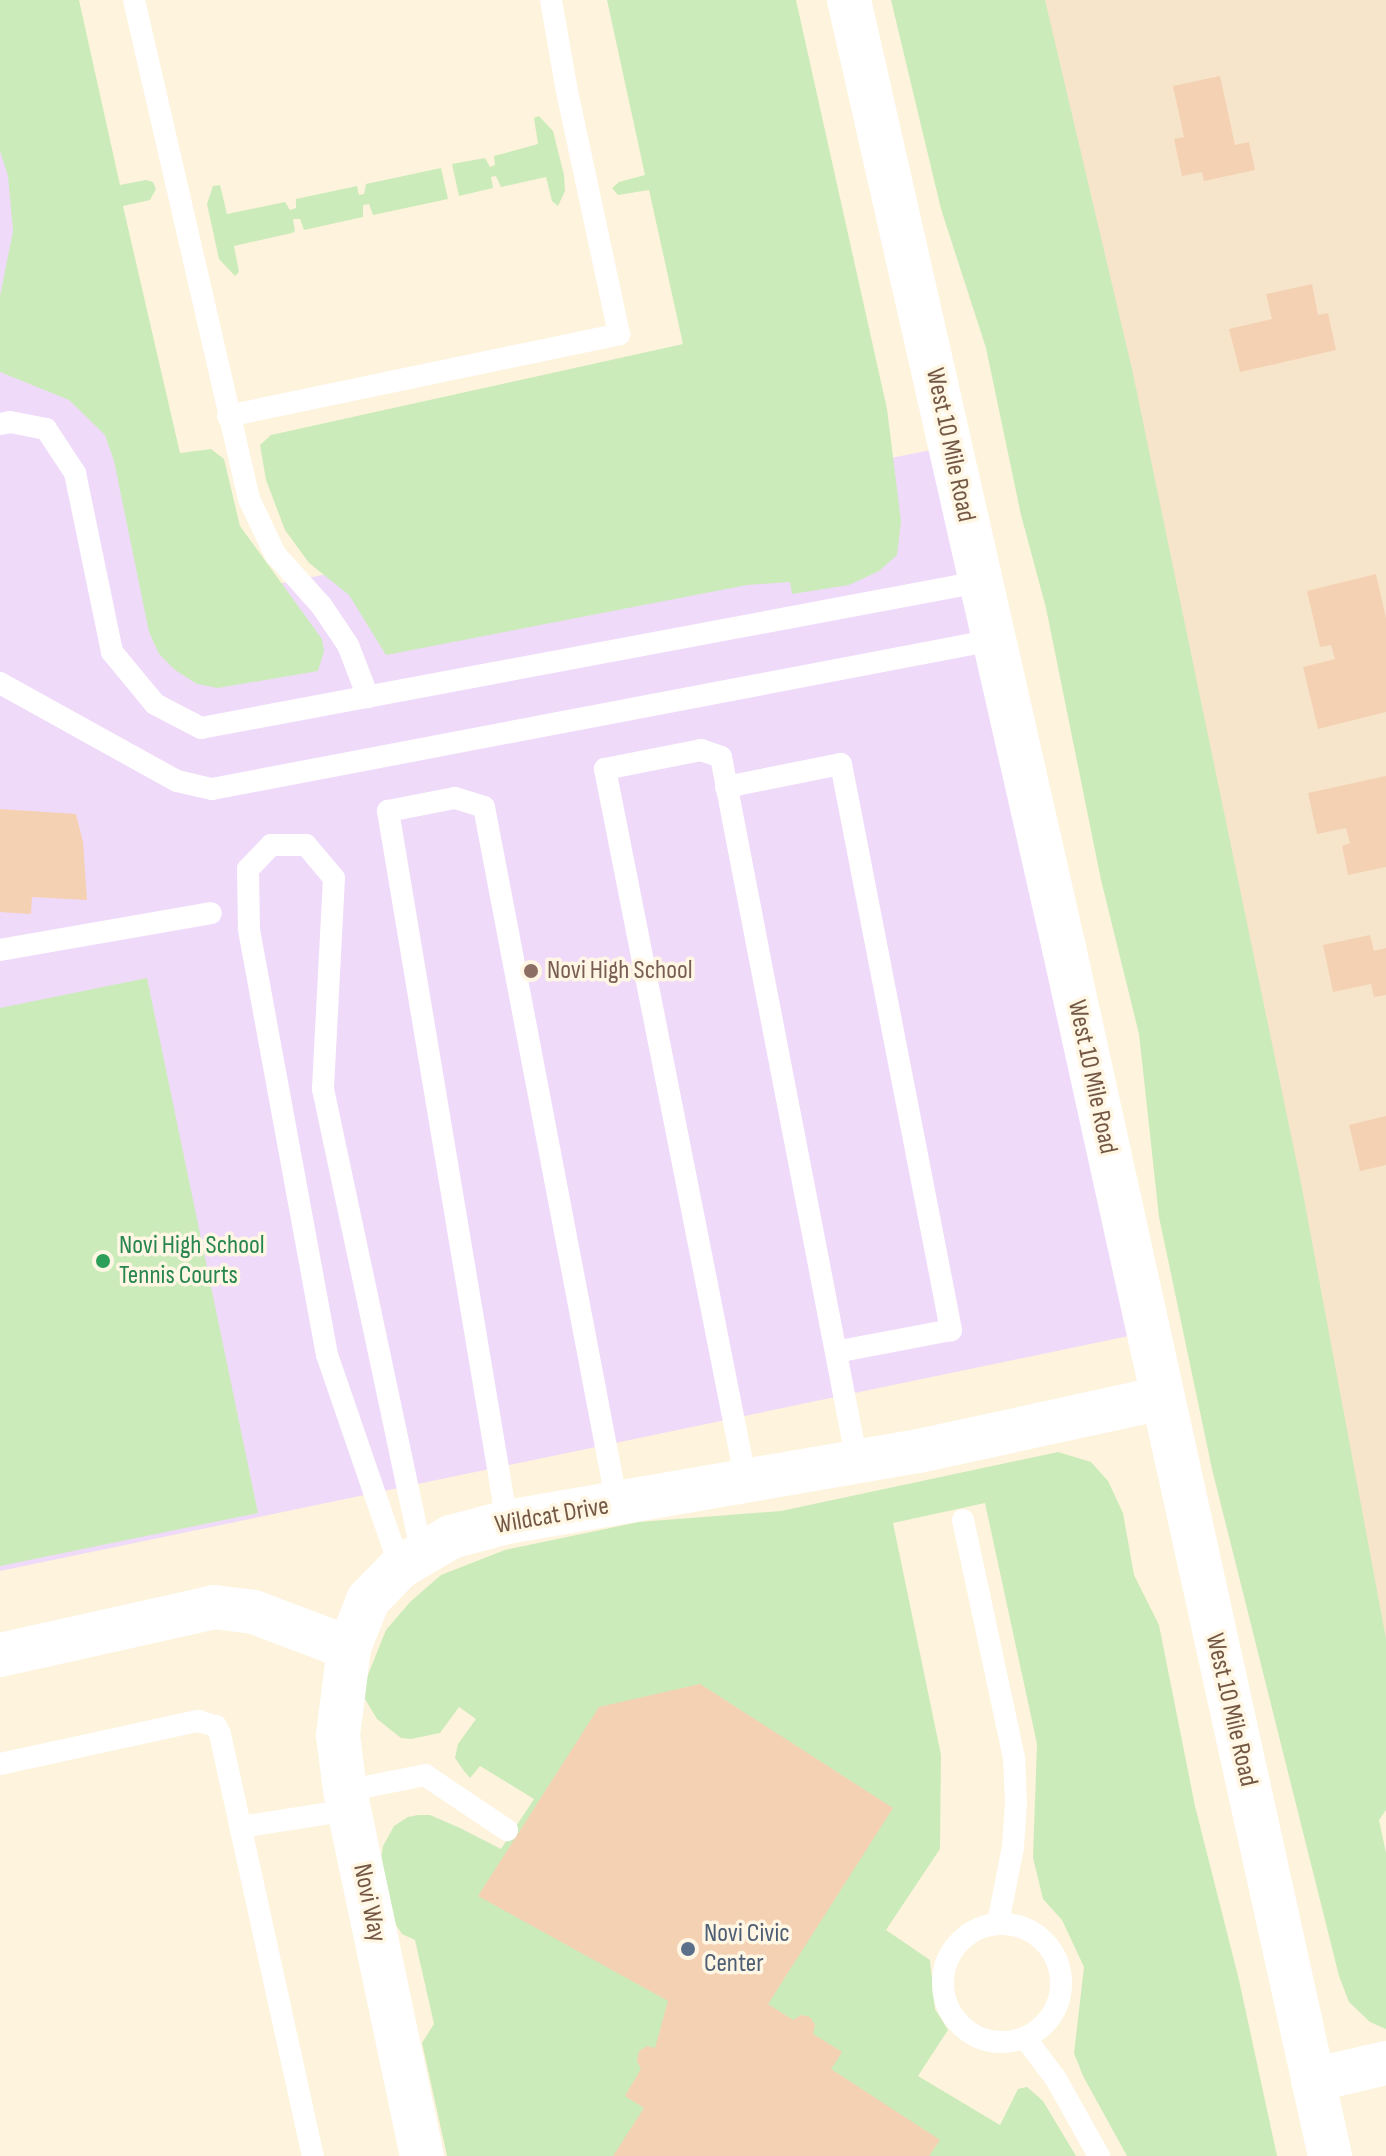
<!DOCTYPE html>
<html>
<head>
<meta charset="utf-8">
<style>
	body { margin:0 }
	#map { position:relative; width:1386px; height:2156px; overflow:hidden; background:#fef3dc; font-family:"Sofia Sans Condensed",sans-serif }
	div>[style] { position:absolute }
	[style*='--x'] { left:calc(var(--x)*1px); top:calc(var(--y)*1px); width:calc(var(--w)*1px); rotate:calc(var(--a)*1deg) }
	.residential>* { inset:0; background:#f6e5cb }
	.education>* { inset:0; background:#f0daf9 }
	.green>* { inset:0; background:#ccebbb }
	.building>* { inset:0; background:#f5d1b3 }
	.lane>* { height:22px; margin:-11px; padding:0 11px; transform-origin:11px; border-radius:11px; background:#fff }
	.lane>.ring { margin:-11px; padding:0; box-sizing:content-box; background:none; border:22px solid #fff; border-radius:50% }
	.street>* { height:44px; margin:-22px; padding:0 22px; transform-origin:22px; border-radius:22px; background:#fff }
	.secondary>* { height:44px; margin:-22px; padding:0 22px; transform-origin:22px; border-radius:22px; background:#fff }
	.dots>* { width:22px; height:22px; translate:-50% -50%; box-sizing:border-box; border:4px solid #fff6e4; border-radius:50% }
	span { translate:-50% -50%; white-space:nowrap; text-align:center; line-height:1.15; -webkit-text-stroke:7px #fff6e4; paint-order:stroke }
	.street-label { font-size:26px; color:#745844 }
	.education-label { font-size:26px; color:#785e54 }
	.left { translate:0 -50%; text-align:left }
	.leisure-label { font-size:26px; color:#27864d }
	.service-label { font-size:26px; color:#4e5e75 }
</style>
</head>
<body>
<div id="map">
	<div class="residential">
		<i style="clip-path:polygon(972px 0,1386px 0,1386px 1810px)"></i>
	</div>
	<div class="education">
		<i style="clip-path:polygon(0 0,14px 0,156px 609px,945px 447px,1143px 1333px,0 1571px)"></i>
	</div>
	<div class="green">
		<i style="clip-path:polygon(0 0,79px 0,120px 185px,146px 180px,153px 182px,156px 189px,150px 200px,123px 206px,180px 453px,211px 449px,224px 459px,240px 526px,322px 639px,324px 651px,318px 671px,218px 688px,197px 684px,175px 670px,159px 654px,149px 632px,114px 461px,105px 435px,69px 400px,0 372px,0 296px,13px 231px,8px 176px,0 151px)"></i>
		<i style="clip-path:polygon(607px 0,796px 0,887px 409px,901px 521px,897px 555px,879px 571px,849px 585px,792px 594px,790px 582px,747px 585px,386px 655px,349px 595px,309px 563px,285px 530px,266px 480px,260px 445px,271px 435px,683px 344px,649px 190px,618px 195px,612px 188px,619px 182px,645px 175px)"></i>
		<i style="clip-path:polygon(891px 0,1045px 0,1132px 369px,1302px 1188px,1386px 1639px,1386px 1810px,1379px 1820px,1386px 1853px,1386px 2029px,1370px 2022px,1349px 2002px,1339px 1976px,1212px 1469px,1159px 1217px,1139px 1034px,1101px 880px,1046px 608px,1021px 515px,986px 348px,941px 209px)"></i>
		<i style="clip-path:polygon(539px 116px,553px 131px,564px 175px,565px 191px,558px 206px,552px 201px,546px 177px,501px 187px,496px 176px,491px 177px,493px 188px,459px 196px,452px 164px,485px 158px,490px 167px,495px 165px,494px 156px,538px 144px,534px 118px)"></i>
		<i style="clip-path:polygon(441px 168px,448px 199px,373px 215px,369px 204px,363px 205px,363px 217px,304px 230px,300px 219px,293px 219px,295px 231px,292px 233px,234px 246px,239px 272px,235px 276px,219px 259px,207px 204px,213px 186px,220px 185px,227px 214px,285px 202px,290px 210px,296px 208px,296px 199px,357px 186px,359px 195px,364px 194px,366px 184px)"></i>
		<i style="clip-path:polygon(147px 978px,258px 1513px,0 1566px,0 1008px)"></i>
		<i style="clip-path:polygon(1058px 1452px,1091px 1462px,1108px 1481px,1123px 1513px,1134px 1575px,1159px 1625px,1195px 1806px,1239px 1980px,1277px 2156px,1127px 2156px,1083px 2076px,1074px 2053px,1084px 1967px,1062px 1920px,1043px 1899px,1033px 1858px,1037px 1744px,985px 1503px,893px 1523px,941px 1755px,940px 1849px,886px 1930px,930px 1960px,935px 2009px,948px 2030px,918px 2076px,1000px 2125px,1018px 2089px,1027px 2087px,1043px 2101px,1076px 2156px,447px 2156px,422px 2043px,434px 2024px,415px 1940px,402px 1934px,396px 1925px,381px 1858px,383px 1846px,394px 1826px,408px 1817px,418px 1815px,430px 1815px,460px 1828px,501px 1849px,534px 1799px,480px 1766px,470px 1778px,464px 1771px,455px 1758px,458px 1744px,476px 1719px,459px 1707px,440px 1733px,411px 1739px,401px 1738px,377px 1719px,365px 1699px,365px 1682px,386px 1630px,410px 1602px,441px 1575px,505px 1550px,639px 1522px,781px 1511px)"></i>
	</div>
	<div class="building">
		<i style="clip-path:polygon(1220px 76px,1235px 145px,1249px 142px,1255px 170px,1204px 181px,1202px 172px,1182px 176px,1174px 139px,1184px 137px,1173px 86px)"></i>
		<i style="clip-path:polygon(1312px 284px,1318px 315px,1328px 313px,1336px 350px,1240px 372px,1229px 329px,1272px 319px,1266px 294px)"></i>
		<i style="clip-path:polygon(1376px 574px,1386px 618px,1386px 712px,1318px 729px,1303px 667px,1335px 659px,1331px 645px,1320px 647px,1307px 591px)"></i>
		<i style="clip-path:polygon(1386px 776px,1386px 867px,1348px 875px,1342px 846px,1350px 843px,1346px 828px,1317px 834px,1308px 793px)"></i>
		<i style="clip-path:polygon(0 809px,76px 814px,83px 842px,87px 900px,32px 897px,31px 914px,0 912px)"></i>
		<i style="clip-path:polygon(1370px 935px,1374px 951px,1386px 948px,1386px 995px,1374px 997px,1371px 984px,1333px 992px,1323px 945px)"></i>
		<i style="clip-path:polygon(1386px 1116px,1386px 1165px,1360px 1171px,1349px 1125px)"></i>
		<i style="clip-path:polygon(700px 1684px,893px 1808px,768px 2004px,793px 2020px,801px 2015px,810px 2017px,815px 2025px,813px 2034px,842px 2052px,831px 2069px,940px 2140px,929px 2156px,613px 2156px,644px 2108px,625px 2096px,641px 2069px,637px 2061px,639px 2051px,647px 2046px,655px 2048px,668px 2001px,478px 1896px,599px 1707px)"></i>
	</div>
	<div class="lane">
		<i style="--x:134;--y:0;--w:512;--a:77.02"></i>
		<i style="--x:249;--y:499;--w:61;--a:64.7"></i>
		<i style="--x:275;--y:554;--w:69;--a:48"></i>
		<i style="--x:321;--y:605;--w:48;--a:56"></i>
		<i style="--x:348;--y:645;--w:56;--a:69"></i>
		<i style="--x:228;--y:416;--w:400;--a:-11.8"></i>
		<i style="--x:619;--y:334;--w:254;--a:-102.1"></i>
		<i style="--x:566;--y:86;--w:87;--a:-99.9"></i>
		<i style="--x:0;--y:424;--w:10;--a:-11"></i>
		<i style="--x:10;--y:422;--w:37;--a:11"></i>
		<i style="--x:46;--y:429;--w:53;--a:56.6"></i>
		<i style="--x:75;--y:473;--w:183;--a:78.3"></i>
		<i style="--x:112;--y:652;--w:67;--a:50.4"></i>
		<i style="--x:155;--y:704;--w:52;--a:27.6"></i>
		<i style="--x:201;--y:728;--w:792;--a:-10.63"></i>
		<i style="--x:0;--y:683;--w:202;--a:29"></i>
		<i style="--x:177;--y:781;--w:36;--a:13"></i>
		<i style="--x:212;--y:789;--w:795;--a:-10.8"></i>
		<i style="--x:726;--y:787;--w:117;--a:-11.3"></i>
		<i style="--x:841;--y:764;--w:577;--a:79"></i>
		<i style="--x:951;--y:1330;--w:117;--a:169.2"></i>
		<i style="--x:0;--y:950;--w:214;--a:-9.9"></i>
		<i style="--x:746;--y:1482;--w:727;--a:-101.19"></i>
		<i style="--x:605;--y:769;--w:98;--a:-11.2"></i>
		<i style="--x:701;--y:750;--w:21;--a:19"></i>
		<i style="--x:721;--y:757;--w:718;--a:79.08"></i>
		<i style="--x:963;--y:1520;--w:242;--a:77.9"></i>
		<i style="--x:1014;--y:1757;--w:46;--a:87.5"></i>
		<i style="--x:1016;--y:1803;--w:44;--a:93.9"></i>
		<i style="--x:1013;--y:1847;--w:77;--a:101.2"></i>
		<i style="--x:507;--y:1522;--w:721;--a:-99.5"></i>
		<i style="--x:388;--y:811;--w:68;--a:-11"></i>
		<i style="--x:455;--y:798;--w:30;--a:17"></i>
		<i style="--x:484;--y:807;--w:710;--a:79.2"></i>
		<i style="--x:400;--y:1567;--w:224;--a:-109"></i>
		<i style="--x:327;--y:1355;--w:434;--a:-100.4"></i>
		<i style="--x:249;--y:928;--w:59;--a:-91"></i>
		<i style="--x:248;--y:869;--w:33;--a:-46"></i>
		<i style="--x:271;--y:845;--w:35;--a:0"></i>
		<i style="--x:306;--y:845;--w:43;--a:49.7"></i>
		<i style="--x:334;--y:878;--w:211;--a:93"></i>
		<i style="--x:323;--y:1089;--w:475;--a:78"></i>
		<i style="--x:0;--y:1764;--w:203;--a:-12.3"></i>
		<i style="--x:198;--y:1721;--w:19;--a:16"></i>
		<i style="--x:216;--y:1726;--w:9;--a:63"></i>
		<i style="--x:220;--y:1734;--w:432;--a:77.6"></i>
		<i style="--x:345;--y:1791;--w:82;--a:-11.3"></i>
		<i style="--x:425;--y:1775;--w:99;--a:33.9"></i>
		<i style="--x:241;--y:1827;--w:109;--a:-8.9"></i>
		<i class="ring" style="left:943px;top:1924px;width:96px;height:96px"></i>
		<i style="--x:1025;--y:2038;--w:51;--a:52.9"></i>
		<i style="--x:1056;--y:2079;--w:88;--a:60.8"></i>
	</div>
	<div class="street">
		<i style="--x:0;--y:1655;--w:219;--a:-12.6"></i>
		<i style="--x:214;--y:1607;--w:40;--a:7.1"></i>
		<i style="--x:254;--y:1612;--w:102;--a:20.8"></i>
		<i style="--x:1313;--y:2080;--w:75;--a:-13.1"></i>
		<i style="--x:422;--y:2156;--w:373;--a:-101.9"></i>
		<i style="--x:345;--y:1791;--w:56;--a:-97.1"></i>
		<i style="--x:338;--y:1735;--w:88;--a:-82.8"></i>
		<i style="--x:349;--y:1648;--w:52;--a:-68.4"></i>
		<i style="--x:368;--y:1600;--w:46;--a:-45.9"></i>
		<i style="--x:400;--y:1567;--w:59;--a:-30.5"></i>
		<i style="--x:451;--y:1537;--w:58;--a:-15"></i>
		<i style="--x:507;--y:1522;--w:418;--a:-9.8"></i>
		<i style="--x:919;--y:1451;--w:249;--a:-12.3"></i>
	</div>
	<div class="secondary">
		<i style="--x:849;--y:0;--w:972;--a:77.22"></i>
		<i style="--x:1064;--y:948;--w:1237;--a:77.58"></i>
	</div>
	<div class="dots">
		<i style="left:531px;top:971px;background:#8d6e63"></i>
		<i style="left:103px;top:1261px;background:#2e9e5b"></i>
		<i style="left:688px;top:1949px;background:#5c6f8a"></i>
	</div>
	<div class="street-label">
		<span style="left:950px;top:445px;rotate:78deg">West 10 Mile Road</span>
		<span style="left:1092px;top:1077px;rotate:78deg">West 10 Mile Road</span>
		<span style="left:552px;top:1516px;rotate:-10deg">Wildcat Drive</span>
		<span style="left:1231px;top:1710px;rotate:77deg">West 10 Mile Road</span>
		<span style="left:369px;top:1903px;rotate:78deg">Novi Way</span>
	</div>
	<div class="education-label">
		<span class="left" style="left:547px;top:971px">Novi High School</span>
	</div>
	<div class="leisure-label">
		<span class="left" style="left:119px;top:1261px">Novi High School<br>Tennis Courts</span>
	</div>
	<div class="service-label">
		<span class="left" style="left:704px;top:1949px">Novi Civic<br>Center</span>
	</div>
</div>
</body>
</html>
